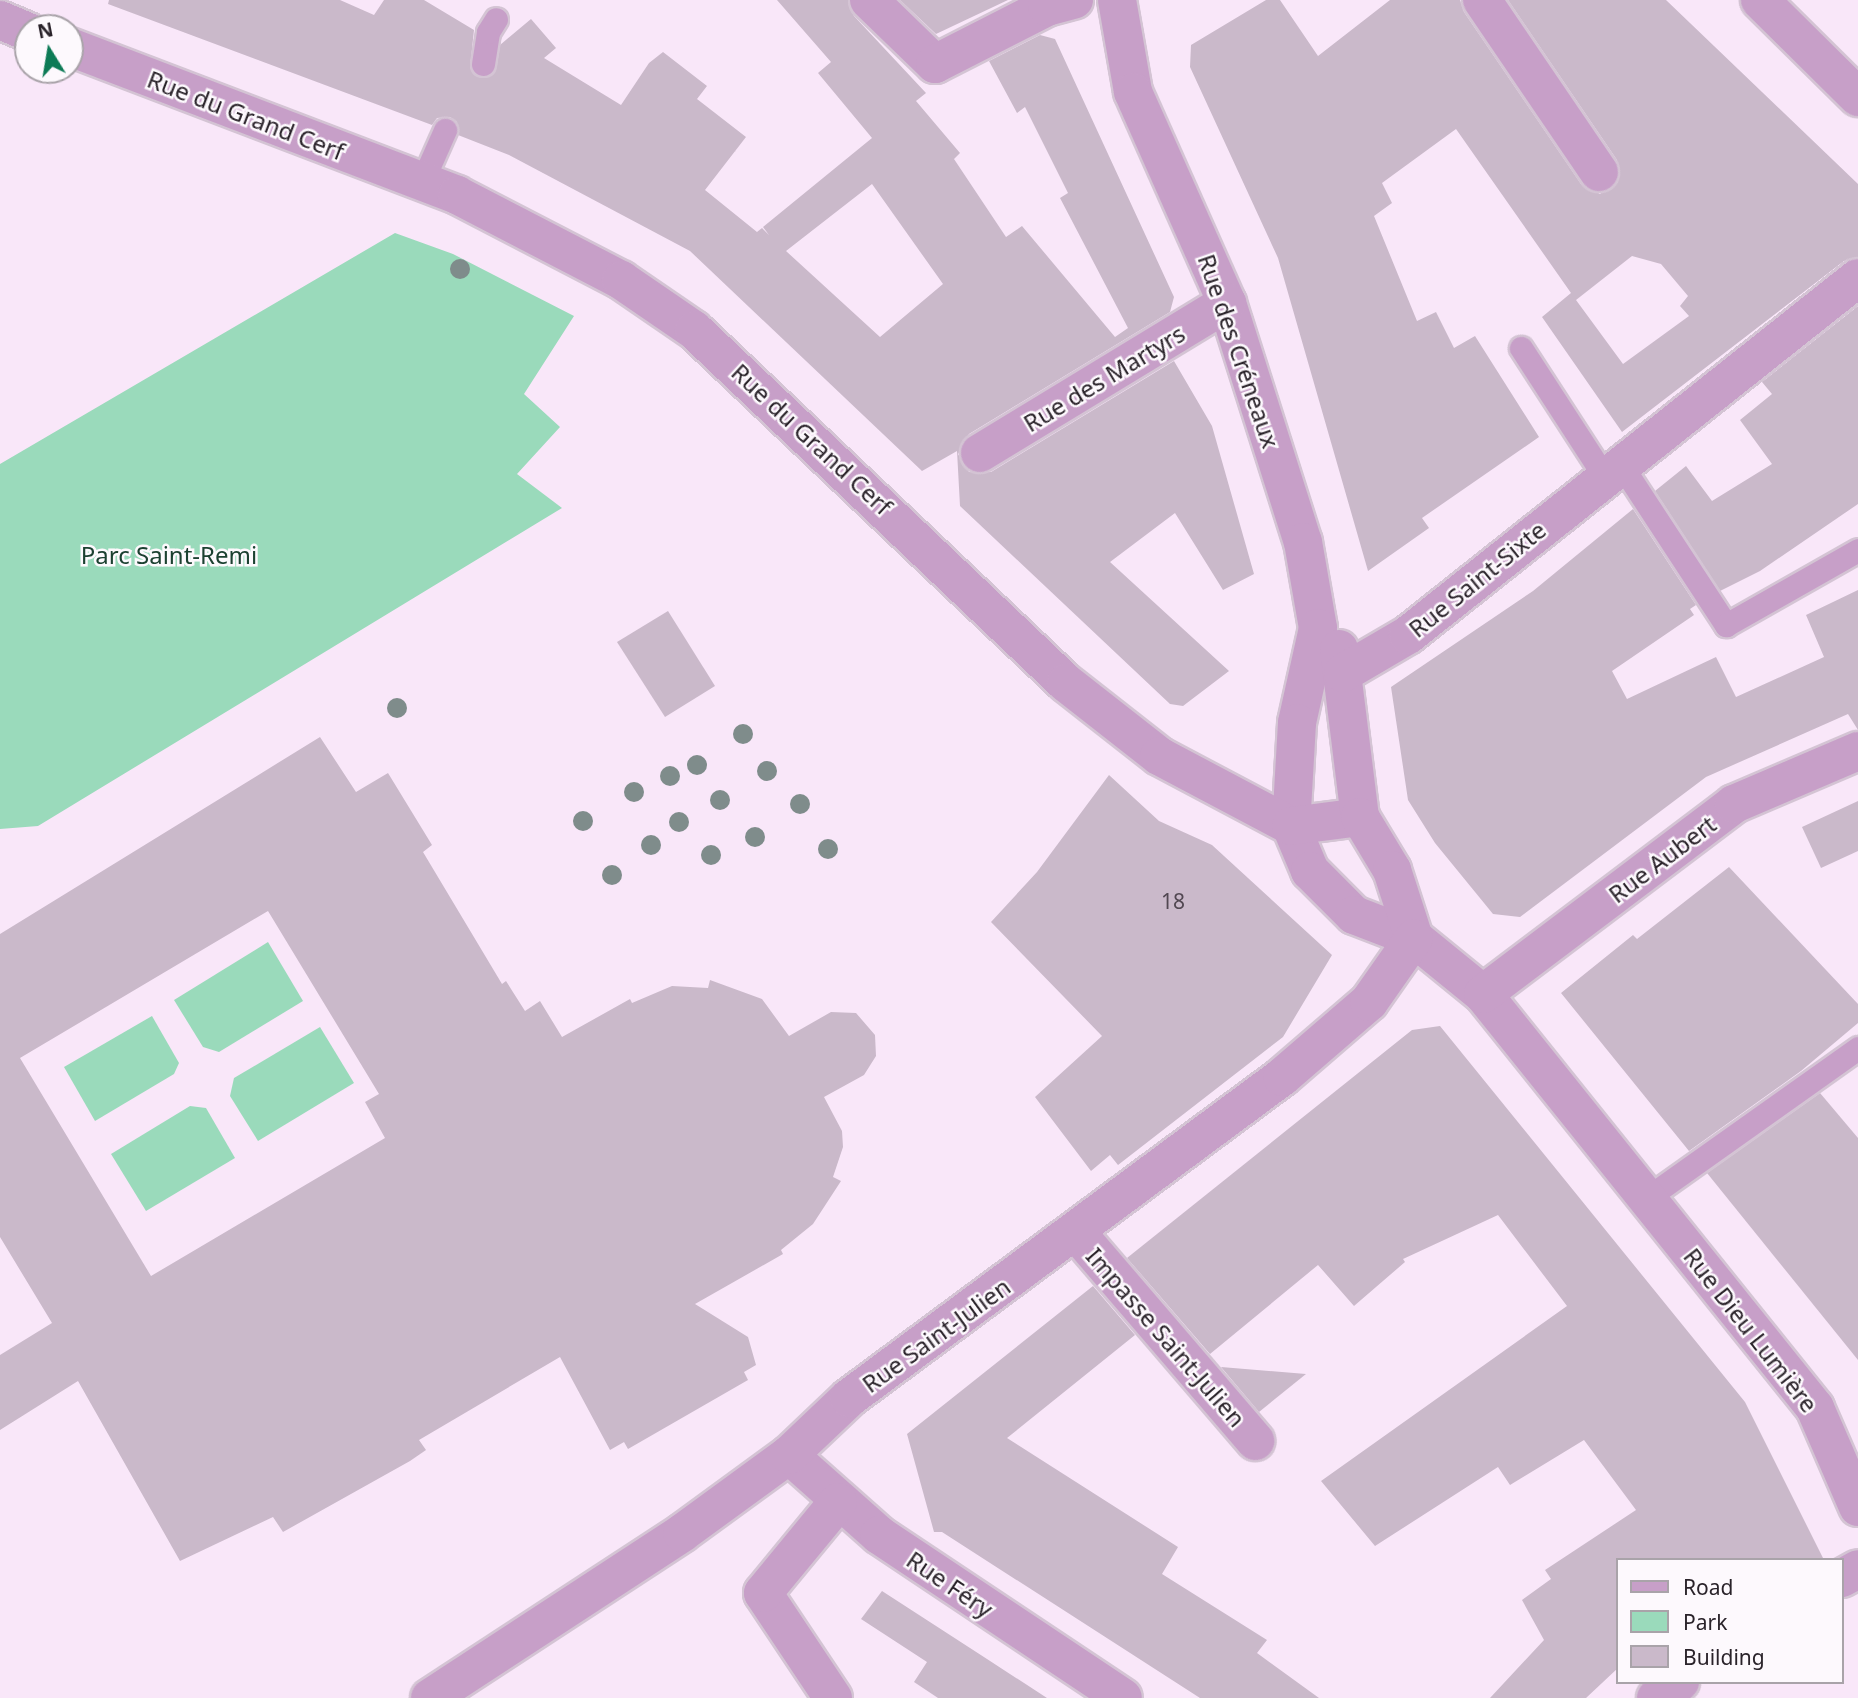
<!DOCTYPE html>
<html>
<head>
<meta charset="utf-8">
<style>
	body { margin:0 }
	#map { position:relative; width:1858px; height:1698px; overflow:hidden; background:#f9e7f9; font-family:"Noto Sans",sans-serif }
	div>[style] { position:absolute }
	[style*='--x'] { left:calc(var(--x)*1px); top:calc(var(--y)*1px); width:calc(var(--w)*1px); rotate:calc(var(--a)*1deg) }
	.green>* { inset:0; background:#9adabb }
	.building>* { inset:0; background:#cab9ca }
	.roads { filter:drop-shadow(2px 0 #d4c4d4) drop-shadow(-2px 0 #d4c4d4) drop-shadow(0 2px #d4c4d4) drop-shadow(0 -2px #d4c4d4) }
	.service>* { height:23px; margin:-11.5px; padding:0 11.5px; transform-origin:11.5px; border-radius:11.5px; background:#c79fc8 }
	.minor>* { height:38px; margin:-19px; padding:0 19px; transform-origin:19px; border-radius:19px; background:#c79fc8 }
	.trees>* { width:20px; height:20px; margin:-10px; border-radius:50%; background:#7f8c8b }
	span { translate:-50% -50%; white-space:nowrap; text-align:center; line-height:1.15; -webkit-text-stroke:5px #fdf9fd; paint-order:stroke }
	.number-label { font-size:21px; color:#524852 }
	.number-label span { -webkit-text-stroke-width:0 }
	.street-label { font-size:24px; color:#2a232a }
	.park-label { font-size:24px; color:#1c4131 }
	.legend { position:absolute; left:1616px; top:1558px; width:228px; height:126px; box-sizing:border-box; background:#fdf9fd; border:2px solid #a9a3a9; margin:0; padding:9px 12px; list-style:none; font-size:21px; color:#2a232a }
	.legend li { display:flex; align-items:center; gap:14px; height:35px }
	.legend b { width:35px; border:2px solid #a9a3a9 }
	.north { position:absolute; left:14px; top:14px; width:70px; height:70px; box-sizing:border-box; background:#fdf9fd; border:2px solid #a9a3a9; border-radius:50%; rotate:349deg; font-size:19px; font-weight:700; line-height:28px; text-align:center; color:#2a232a }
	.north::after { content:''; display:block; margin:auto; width:24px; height:32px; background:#0d7b56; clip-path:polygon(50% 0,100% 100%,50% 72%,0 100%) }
</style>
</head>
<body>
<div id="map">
	<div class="green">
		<i style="clip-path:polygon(395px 233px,453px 254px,574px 316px,524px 394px,560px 427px,517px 474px,562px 508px,38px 826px,0 829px,0 464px)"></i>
		<i style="clip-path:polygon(268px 942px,303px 1001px,219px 1052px,203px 1047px,174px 1000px)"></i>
		<i style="clip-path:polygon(152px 1016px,179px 1063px,174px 1074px,95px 1121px,64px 1067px)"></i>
		<i style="clip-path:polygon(320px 1027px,354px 1083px,258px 1141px,230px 1096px,234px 1078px)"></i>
		<i style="clip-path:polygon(190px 1106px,206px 1108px,235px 1158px,146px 1211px,111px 1154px)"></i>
	</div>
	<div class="building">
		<i style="clip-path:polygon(evenodd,109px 0,340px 0,374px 15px,384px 0,424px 0,474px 30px,470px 68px,482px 78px,494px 72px,500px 45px,531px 19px,556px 48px,544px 58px,621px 105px,649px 63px,663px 52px,707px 86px,697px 99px,746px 137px,705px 190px,757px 232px,762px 228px,769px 235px,763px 227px,872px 138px,818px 73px,831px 62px,777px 0,848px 0,854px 16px,926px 93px,916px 101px,960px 153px,954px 159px,1006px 237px,1022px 226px,1115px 337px,1128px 328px,1060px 198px,1068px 193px,1025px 107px,1017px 113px,989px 61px,1040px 35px,1055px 39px,1174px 297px,1170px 312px,969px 434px,958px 454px,969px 472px,991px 472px,1174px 361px,1212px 426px,1254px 574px,1223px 590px,1175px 513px,1110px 562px,1229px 671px,1183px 706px,1170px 704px,960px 506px,957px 451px,922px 471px,690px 251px,509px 155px,458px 135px,457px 122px,450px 117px,437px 118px,432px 125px,108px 4px,109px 0,872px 184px,943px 284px,880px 337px,786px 251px,872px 184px)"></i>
		<i style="clip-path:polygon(900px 0,1008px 0,936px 34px)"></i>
		<i style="clip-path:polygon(evenodd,1266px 0,1280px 0,1318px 56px,1390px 0,1460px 0,1464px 12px,1581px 184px,1600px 194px,1618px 182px,1617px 160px,1508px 0,1666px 0,1858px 184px,1858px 257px,1844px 261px,1622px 432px,1542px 317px,1571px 293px,1456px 129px,1382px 183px,1392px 203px,1374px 216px,1417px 321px,1436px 312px,1454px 348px,1475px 336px,1539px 437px,1422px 518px,1429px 528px,1368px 571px,1278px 258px,1190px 67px,1191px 45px,1266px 0,1632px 256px,1661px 264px,1688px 296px,1680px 306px,1689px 316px,1623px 364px,1576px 300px,1632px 256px)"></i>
		<i style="clip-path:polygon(1858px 306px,1858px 504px,1760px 571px,1720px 591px,1655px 491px,1686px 466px,1712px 501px,1772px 464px,1740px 420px,1772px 394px,1762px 382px)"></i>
		<i style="clip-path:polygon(1633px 509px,1696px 605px,1690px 609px,1694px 615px,1612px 671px,1627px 699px,1716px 657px,1736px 697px,1824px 657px,1806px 615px,1858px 590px,1858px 730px,1848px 714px,1706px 777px,1520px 917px,1493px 914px,1435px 843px,1408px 800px,1391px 687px,1533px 591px)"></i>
		<i style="clip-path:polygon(668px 611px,715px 686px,665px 717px,617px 642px)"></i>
		<i style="clip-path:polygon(evenodd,320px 737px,356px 792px,388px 773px,432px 845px,423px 852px,502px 984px,506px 981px,525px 1011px,540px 1001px,562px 1037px,630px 999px,632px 1003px,672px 986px,708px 988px,710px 980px,762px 999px,789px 1036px,831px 1012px,856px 1013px,875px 1035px,876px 1056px,864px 1075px,824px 1097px,842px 1131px,843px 1147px,833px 1177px,841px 1181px,813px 1224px,781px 1250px,783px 1254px,695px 1304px,748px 1337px,756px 1365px,744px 1372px,748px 1380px,628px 1449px,624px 1442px,610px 1450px,560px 1357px,419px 1440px,426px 1450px,410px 1461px,283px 1532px,273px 1517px,180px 1561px,78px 1381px,0 1430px,0 1355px,52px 1323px,0 1237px,0 934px,320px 737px,268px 911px,379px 1094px,365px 1102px,385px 1138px,151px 1276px,20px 1058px,268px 911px)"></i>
		<i style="clip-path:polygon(1109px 775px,1159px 821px,1212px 845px,1332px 955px,1283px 1037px,1118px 1165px,1110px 1155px,1091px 1171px,1035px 1097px,1102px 1036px,991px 922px,1037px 872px)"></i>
		<i style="clip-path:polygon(1858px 801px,1858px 851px,1821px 868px,1802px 827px)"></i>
		<i style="clip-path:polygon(1729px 867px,1858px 1004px,1858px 1023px,1801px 1071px,1689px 1151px,1561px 993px,1633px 935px,1637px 939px)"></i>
		<i style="clip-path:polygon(1440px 1026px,1745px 1402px,1824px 1560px,1618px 1560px,1618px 1668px,1586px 1698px,1490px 1698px,1544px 1640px,1522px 1600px,1551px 1579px,1545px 1570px,1636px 1510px,1584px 1440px,1510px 1485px,1498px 1467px,1375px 1546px,1321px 1481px,1567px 1306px,1498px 1215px,1403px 1259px,1405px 1262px,1354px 1306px,1318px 1265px,1210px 1354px,1127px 1258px,1412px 1030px)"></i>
		<i style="clip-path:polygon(1820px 1093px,1858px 1138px,1858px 1360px,1707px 1173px)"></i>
		<i style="clip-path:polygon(1093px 1286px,1135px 1335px,1007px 1438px,1178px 1547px,1162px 1574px,1267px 1640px,1257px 1653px,1319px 1698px,1200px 1698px,942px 1532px,934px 1532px,907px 1434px)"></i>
		<i style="clip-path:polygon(1221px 1367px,1306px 1374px,1259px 1412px)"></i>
		<i style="clip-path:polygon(882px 1591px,987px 1659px,1047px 1698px,938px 1698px,914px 1682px,927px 1662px,861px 1619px)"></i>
	</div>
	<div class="roads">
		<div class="service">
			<i style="--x:483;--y:64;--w:32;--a:-81"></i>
			<i style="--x:488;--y:32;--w:15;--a:-58"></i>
			<i style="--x:422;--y:182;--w:57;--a:-66.1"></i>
			<i style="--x:1521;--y:348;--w:153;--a:57"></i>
			<i style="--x:1620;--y:463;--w:194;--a:56.8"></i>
			<i style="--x:1726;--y:625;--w:152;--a:-29.6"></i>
			<i style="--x:1647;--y:1198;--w:259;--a:-35.4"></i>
		</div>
		<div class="minor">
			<i style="--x:869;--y:0;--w:92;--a:44.1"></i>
			<i style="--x:935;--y:64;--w:126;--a:-27"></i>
			<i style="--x:1047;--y:7;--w:28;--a:-15"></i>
			<i style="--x:1117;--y:0;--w:93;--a:80.1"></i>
			<i style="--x:1133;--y:92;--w:231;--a:66"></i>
			<i style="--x:1227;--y:303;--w:251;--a:72.4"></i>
			<i style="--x:1303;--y:542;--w:87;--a:80.1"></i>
			<i style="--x:1318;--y:628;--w:97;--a:102.5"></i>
			<i style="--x:1297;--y:723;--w:103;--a:93.3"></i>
			<i style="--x:1291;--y:826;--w:49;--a:67.1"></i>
			<i style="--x:1310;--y:871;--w:62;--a:45"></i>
			<i style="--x:1354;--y:915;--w:64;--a:21"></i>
			<i style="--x:1414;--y:938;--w:89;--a:39.1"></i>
			<i style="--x:1483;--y:994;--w:531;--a:51.27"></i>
			<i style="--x:1815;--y:1408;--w:108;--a:66.5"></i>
			<i style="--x:1482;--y:0;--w:208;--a:55.8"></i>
			<i style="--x:1760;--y:0;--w:138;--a:44.7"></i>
			<i style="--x:0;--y:20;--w:30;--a:23"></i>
			<i style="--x:70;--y:47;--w:414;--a:20.9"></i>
			<i style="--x:457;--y:195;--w:185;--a:27.4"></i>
			<i style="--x:621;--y:280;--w:88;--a:34.4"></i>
			<i style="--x:694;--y:330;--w:513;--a:43.5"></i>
			<i style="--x:1066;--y:683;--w:118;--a:38.1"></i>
			<i style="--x:1159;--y:756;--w:149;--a:27.9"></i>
			<i style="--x:1291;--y:826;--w:70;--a:-7.4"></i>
			<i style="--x:980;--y:453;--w:289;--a:-31.3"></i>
			<i style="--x:1339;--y:649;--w:169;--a:82.9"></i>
			<i style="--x:1360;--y:817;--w:62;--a:58.9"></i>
			<i style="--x:1392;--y:870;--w:71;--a:72.1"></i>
			<i style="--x:1343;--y:673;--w:75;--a:-30.3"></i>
			<i style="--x:1408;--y:635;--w:574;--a:-38.43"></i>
			<i style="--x:1483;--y:994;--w:315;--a:-37.1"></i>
			<i style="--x:1734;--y:804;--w:135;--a:-23.1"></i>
			<i style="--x:1077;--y:1233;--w:274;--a:49.4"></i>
			<i style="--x:789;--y:1455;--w:120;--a:41.6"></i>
			<i style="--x:879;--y:1535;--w:293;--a:33.7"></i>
			<i style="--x:1842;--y:1578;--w:18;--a:-29"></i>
			<i style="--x:430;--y:1698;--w:301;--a:-33.2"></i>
			<i style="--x:682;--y:1533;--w:132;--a:-36.1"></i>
			<i style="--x:789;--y:1455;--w:83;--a:-43.5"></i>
			<i style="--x:849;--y:1398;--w:539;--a:-36.55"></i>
			<i style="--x:1282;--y:1077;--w:115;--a:-40.8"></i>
			<i style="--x:1369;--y:1002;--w:78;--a:-54.9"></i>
			<i style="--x:833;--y:1698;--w:126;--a:-123.7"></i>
			<i style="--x:763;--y:1593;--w:118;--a:-50.5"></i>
			<i style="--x:1656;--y:1698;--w:29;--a:-34"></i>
		</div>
	</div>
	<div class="trees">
		<i style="left:460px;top:269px"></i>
		<i style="left:397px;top:708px"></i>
		<i style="left:743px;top:734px"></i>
		<i style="left:697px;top:765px"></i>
		<i style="left:767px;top:771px"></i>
		<i style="left:670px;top:776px"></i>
		<i style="left:634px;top:792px"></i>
		<i style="left:720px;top:800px"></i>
		<i style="left:800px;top:804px"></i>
		<i style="left:583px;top:821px"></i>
		<i style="left:679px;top:822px"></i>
		<i style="left:755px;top:837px"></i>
		<i style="left:651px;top:845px"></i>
		<i style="left:828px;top:849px"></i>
		<i style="left:711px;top:855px"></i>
		<i style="left:612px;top:875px"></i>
	</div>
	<div class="number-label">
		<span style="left:1173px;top:901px">18</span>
	</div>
	<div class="street-label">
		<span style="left:246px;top:115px;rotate:21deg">Rue du Grand Cerf</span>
		<span style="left:1239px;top:351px;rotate:71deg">Rue des Créneaux</span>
		<span style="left:1104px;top:378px;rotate:-31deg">Rue des Martyrs</span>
		<span style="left:812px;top:439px;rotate:43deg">Rue du Grand Cerf</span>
		<span style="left:1477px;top:579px;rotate:-39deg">Rue Saint-Sixte</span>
		<span style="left:1662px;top:859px;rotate:-37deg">Rue Aubert</span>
		<span style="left:1751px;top:1330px;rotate:52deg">Rue Dieu Lumière</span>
		<span style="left:936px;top:1335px;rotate:-36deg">Rue Saint-Julien</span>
		<span style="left:1166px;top:1337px;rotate:49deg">Impasse Saint-Julien</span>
		<span style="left:950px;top:1584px;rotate:34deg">Rue Féry</span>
	</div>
	<div class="park-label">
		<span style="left:169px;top:555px">Parc Saint-Remi</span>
	</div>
	<ul class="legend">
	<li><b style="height:9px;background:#c79fc8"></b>Road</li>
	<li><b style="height:19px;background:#9adabb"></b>Park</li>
	<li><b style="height:19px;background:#cab9ca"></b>Building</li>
	</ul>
	<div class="north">N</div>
</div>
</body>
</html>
